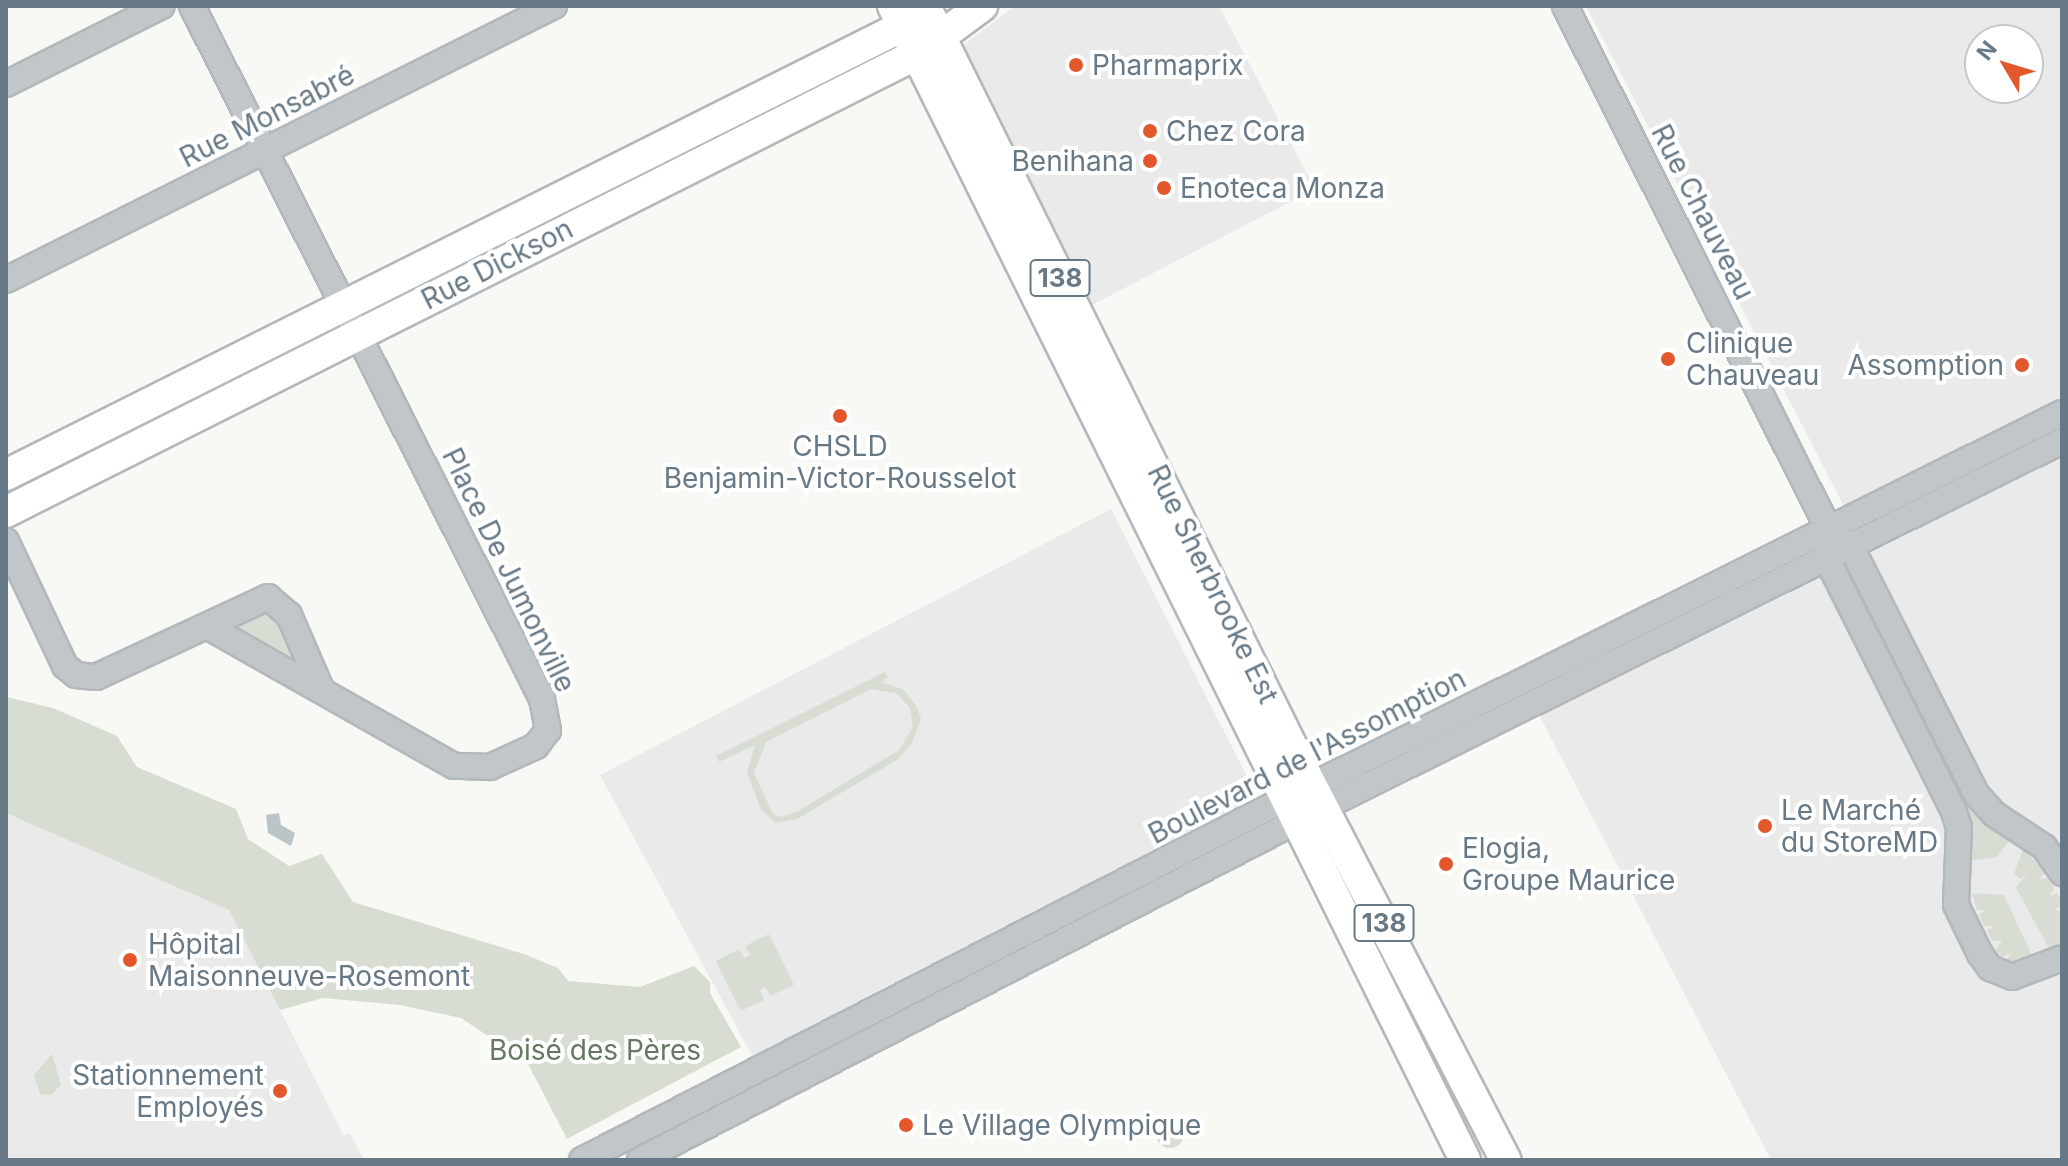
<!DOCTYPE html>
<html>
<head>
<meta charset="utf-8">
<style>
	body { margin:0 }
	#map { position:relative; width:2068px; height:1166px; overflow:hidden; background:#f8f8f5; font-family:Inter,sans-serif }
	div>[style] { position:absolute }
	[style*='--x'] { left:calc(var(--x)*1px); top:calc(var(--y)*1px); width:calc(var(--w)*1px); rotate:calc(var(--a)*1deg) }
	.built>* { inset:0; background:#e9eae9 }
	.green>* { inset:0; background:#d8ddd4 }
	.round { border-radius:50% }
	.water>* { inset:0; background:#bac5ca }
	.roads { filter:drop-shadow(2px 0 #b3b8bc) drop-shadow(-2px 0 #b3b8bc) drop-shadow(0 2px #b3b8bc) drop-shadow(0 -2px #b3b8bc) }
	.minor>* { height:24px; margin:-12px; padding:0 12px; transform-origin:12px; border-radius:12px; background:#c1c6c9 }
	.major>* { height:30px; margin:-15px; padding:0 15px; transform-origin:15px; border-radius:15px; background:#fff }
	.dots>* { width:22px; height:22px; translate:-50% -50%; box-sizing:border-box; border:4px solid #fff; border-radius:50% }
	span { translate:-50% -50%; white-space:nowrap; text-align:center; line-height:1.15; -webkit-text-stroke:8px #fff; paint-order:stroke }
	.shield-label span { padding:2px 6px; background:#fff; border:2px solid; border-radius:6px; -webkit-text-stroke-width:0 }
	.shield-label { font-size:26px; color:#677886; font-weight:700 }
	.poi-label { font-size:28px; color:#677886 }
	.left { translate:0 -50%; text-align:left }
	.right { translate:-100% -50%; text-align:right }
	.street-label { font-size:28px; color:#677886 }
	.park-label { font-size:28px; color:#667862 }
	.frame { position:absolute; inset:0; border:8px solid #677886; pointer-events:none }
	.north { position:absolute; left:1964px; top:24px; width:80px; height:80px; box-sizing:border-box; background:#fff; border:2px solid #c2c9cf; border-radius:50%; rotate:308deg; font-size:22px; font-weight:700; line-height:32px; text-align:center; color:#677886 }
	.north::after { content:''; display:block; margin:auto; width:28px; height:36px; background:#e3582b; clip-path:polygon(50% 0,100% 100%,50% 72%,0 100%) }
</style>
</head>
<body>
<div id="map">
	<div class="built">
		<i style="clip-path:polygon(1015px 6px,1219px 6px,1315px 189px,1086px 308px,962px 46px)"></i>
		<i style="clip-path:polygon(evenodd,1586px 6px,2062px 6px,2062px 1160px,1771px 1160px,1537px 711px,1868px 553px,1586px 6px,1980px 40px,2028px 40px,2028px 88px,1980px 88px,1980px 40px)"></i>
		<i style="clip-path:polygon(1111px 509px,1258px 798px,754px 1059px,600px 775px)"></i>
		<i style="clip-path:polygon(6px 812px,229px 910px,344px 1136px,350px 1133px,364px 1160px,6px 1160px)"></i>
	</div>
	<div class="green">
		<i style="clip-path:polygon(263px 609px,274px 612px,294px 658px,235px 627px)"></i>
		<i style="clip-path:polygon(evenodd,885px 672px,888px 678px,881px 682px,904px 690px,917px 707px,921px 719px,912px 743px,897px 760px,797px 819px,776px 823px,761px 810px,747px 772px,755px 745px,719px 762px,716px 756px,885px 672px,871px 689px,896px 693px,910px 708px,913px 727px,899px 750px,798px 811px,781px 817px,773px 814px,754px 773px,766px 742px,871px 689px)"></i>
		<i style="clip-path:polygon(6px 697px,53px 708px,117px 736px,137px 767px,236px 809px,248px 839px,289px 866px,322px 854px,353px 902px,524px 954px,558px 968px,568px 981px,640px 987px,694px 966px,710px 982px,710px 993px,741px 1047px,567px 1139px,527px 1062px,461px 1018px,400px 1005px,323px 998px,280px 1010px,229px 910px,6px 813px)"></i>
		<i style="clip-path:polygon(1948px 763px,1973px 810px,2010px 840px,1997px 857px,1970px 861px,1968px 814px)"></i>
		<i style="clip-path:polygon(2023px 848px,2046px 873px,2039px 879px,2048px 878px,2054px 889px,2048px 897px,2057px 893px,2062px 903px,2055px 910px,2062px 911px,2062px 944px,2050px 950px,2016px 888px,2034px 862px,2021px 879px,2014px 874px)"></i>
		<i style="clip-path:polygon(1972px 893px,2004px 895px,2033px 958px,2005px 962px,2011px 953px,2002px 957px,1996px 950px,2002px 941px,1992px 941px,1987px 930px,1994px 926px,1984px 926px,1979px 914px,1986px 910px,1977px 910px)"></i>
		<i style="clip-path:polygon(769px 934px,794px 985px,771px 996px,765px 987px,760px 990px,764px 1000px,741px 1011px,716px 961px,739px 949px,744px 958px,750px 955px,745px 946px)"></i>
		<i style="clip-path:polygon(52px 1054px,61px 1085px,51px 1095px,40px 1094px,34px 1075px)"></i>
		<i class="round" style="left:1156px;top:1120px;width:28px;height:28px"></i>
	</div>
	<div class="water">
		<i style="clip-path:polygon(279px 813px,281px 825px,295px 833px,291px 846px,268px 833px,266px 815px)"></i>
	</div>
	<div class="roads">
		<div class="minor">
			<i style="--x:192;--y:6;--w:776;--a:63.2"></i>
			<i style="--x:542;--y:699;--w:32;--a:79"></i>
			<i style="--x:548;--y:730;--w:20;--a:127"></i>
			<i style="--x:536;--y:746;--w:51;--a:155.5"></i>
			<i style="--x:490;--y:767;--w:36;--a:-178"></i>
			<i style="--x:454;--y:766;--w:284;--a:-150.5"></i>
			<i style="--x:1565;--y:6;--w:587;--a:63.26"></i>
			<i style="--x:1829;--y:530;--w:28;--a:38"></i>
			<i style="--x:1851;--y:547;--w:278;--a:63.1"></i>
			<i style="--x:1977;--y:795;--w:25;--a:48"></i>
			<i style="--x:1994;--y:814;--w:60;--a:33.4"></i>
			<i style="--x:2044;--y:847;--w:32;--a:55"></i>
			<i style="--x:6;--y:84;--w:174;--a:-26.6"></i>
			<i style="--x:6;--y:280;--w:613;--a:-26.57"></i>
			<i style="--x:6;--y:541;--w:138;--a:64.7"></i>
			<i style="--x:65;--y:666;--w:14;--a:39"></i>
			<i style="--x:76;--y:675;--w:20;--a:6"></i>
			<i style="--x:96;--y:677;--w:190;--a:-24.9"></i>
			<i style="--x:268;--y:597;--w:28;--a:41"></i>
			<i style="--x:289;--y:615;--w:81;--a:66.6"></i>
			<i style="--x:1828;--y:545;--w:14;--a:94"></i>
			<i style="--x:1827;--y:559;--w:280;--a:63.3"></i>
			<i style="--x:1953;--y:809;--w:19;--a:72"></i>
			<i style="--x:1959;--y:827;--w:78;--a:92.2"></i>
			<i style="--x:1956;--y:905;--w:55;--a:63.9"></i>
			<i style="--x:1980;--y:954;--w:17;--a:54"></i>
			<i style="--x:1990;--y:968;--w:24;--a:22"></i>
			<i style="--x:2012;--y:977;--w:53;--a:-20.8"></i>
			<i style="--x:582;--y:1160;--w:793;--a:-27.18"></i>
			<i style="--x:1287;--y:798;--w:865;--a:-26.42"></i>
			<i style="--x:640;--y:1160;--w:770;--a:-27.3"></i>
			<i style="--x:1324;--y:807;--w:824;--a:-26.38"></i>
		</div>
		<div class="major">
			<i style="--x:893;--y:6;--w:1288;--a:63.63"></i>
			<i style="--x:925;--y:6;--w:856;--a:63.64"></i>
			<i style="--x:1305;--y:773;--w:436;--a:62.6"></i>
			<i style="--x:6;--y:475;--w:1023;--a:-26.59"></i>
			<i style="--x:6;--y:512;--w:1020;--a:-26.69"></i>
			<i style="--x:917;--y:54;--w:81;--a:-36.4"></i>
		</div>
	</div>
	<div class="dots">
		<i style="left:1076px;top:65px;background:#e3582b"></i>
		<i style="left:1150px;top:131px;background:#e3582b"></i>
		<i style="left:1150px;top:161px;background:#e3582b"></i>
		<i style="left:1164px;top:188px;background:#e3582b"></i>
		<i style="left:1668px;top:359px;background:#e3582b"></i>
		<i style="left:2022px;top:365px;background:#e3582b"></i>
		<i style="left:840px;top:416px;background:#e3582b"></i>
		<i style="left:1765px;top:826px;background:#e3582b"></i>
		<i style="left:1446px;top:864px;background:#e3582b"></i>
		<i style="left:130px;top:960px;background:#e3582b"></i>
		<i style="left:280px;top:1091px;background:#e3582b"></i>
		<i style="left:906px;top:1125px;background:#e3582b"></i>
	</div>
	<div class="shield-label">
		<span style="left:1060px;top:278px">138</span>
		<span style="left:1384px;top:923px">138</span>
	</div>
	<div class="poi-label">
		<span class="left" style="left:1092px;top:65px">Pharmaprix</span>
		<span class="left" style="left:1166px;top:131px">Chez Cora</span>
		<span class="right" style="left:1134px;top:161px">Benihana</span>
		<span class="left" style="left:1180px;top:188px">Enoteca Monza</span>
		<span class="left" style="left:1686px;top:359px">Clinique<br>Chauveau</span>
		<span class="right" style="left:2004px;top:365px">Assomption</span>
		<span style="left:840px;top:462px">CHSLD<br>Benjamin-Victor-Rousselot</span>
		<span class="left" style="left:1781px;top:826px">Le Marché<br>du StoreMD</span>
		<span class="left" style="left:1462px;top:864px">Elogia,<br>Groupe Maurice</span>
		<span class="left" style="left:148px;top:960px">Hôpital<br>Maisonneuve-Rosemont</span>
		<span class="right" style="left:264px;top:1091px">Stationnement<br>Employés</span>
		<span class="left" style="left:922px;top:1125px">Le Village Olympique</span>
	</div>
	<div class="street-label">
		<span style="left:267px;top:116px;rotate:-27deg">Rue Monsabré</span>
		<span style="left:1703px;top:212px;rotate:63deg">Rue Chauveau</span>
		<span style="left:497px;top:264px;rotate:-27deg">Rue Dickson</span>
		<span style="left:509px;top:570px;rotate:64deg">Place De Jumonville</span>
		<span style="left:1213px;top:584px;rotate:64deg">Rue Sherbrooke Est</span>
		<span style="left:1307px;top:756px;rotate:-27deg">Boulevard de l'Assomption</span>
	</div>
	<div class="park-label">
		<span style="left:595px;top:1050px">Boisé des Pères</span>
	</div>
	<div class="frame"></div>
	<div class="north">N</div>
</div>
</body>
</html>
